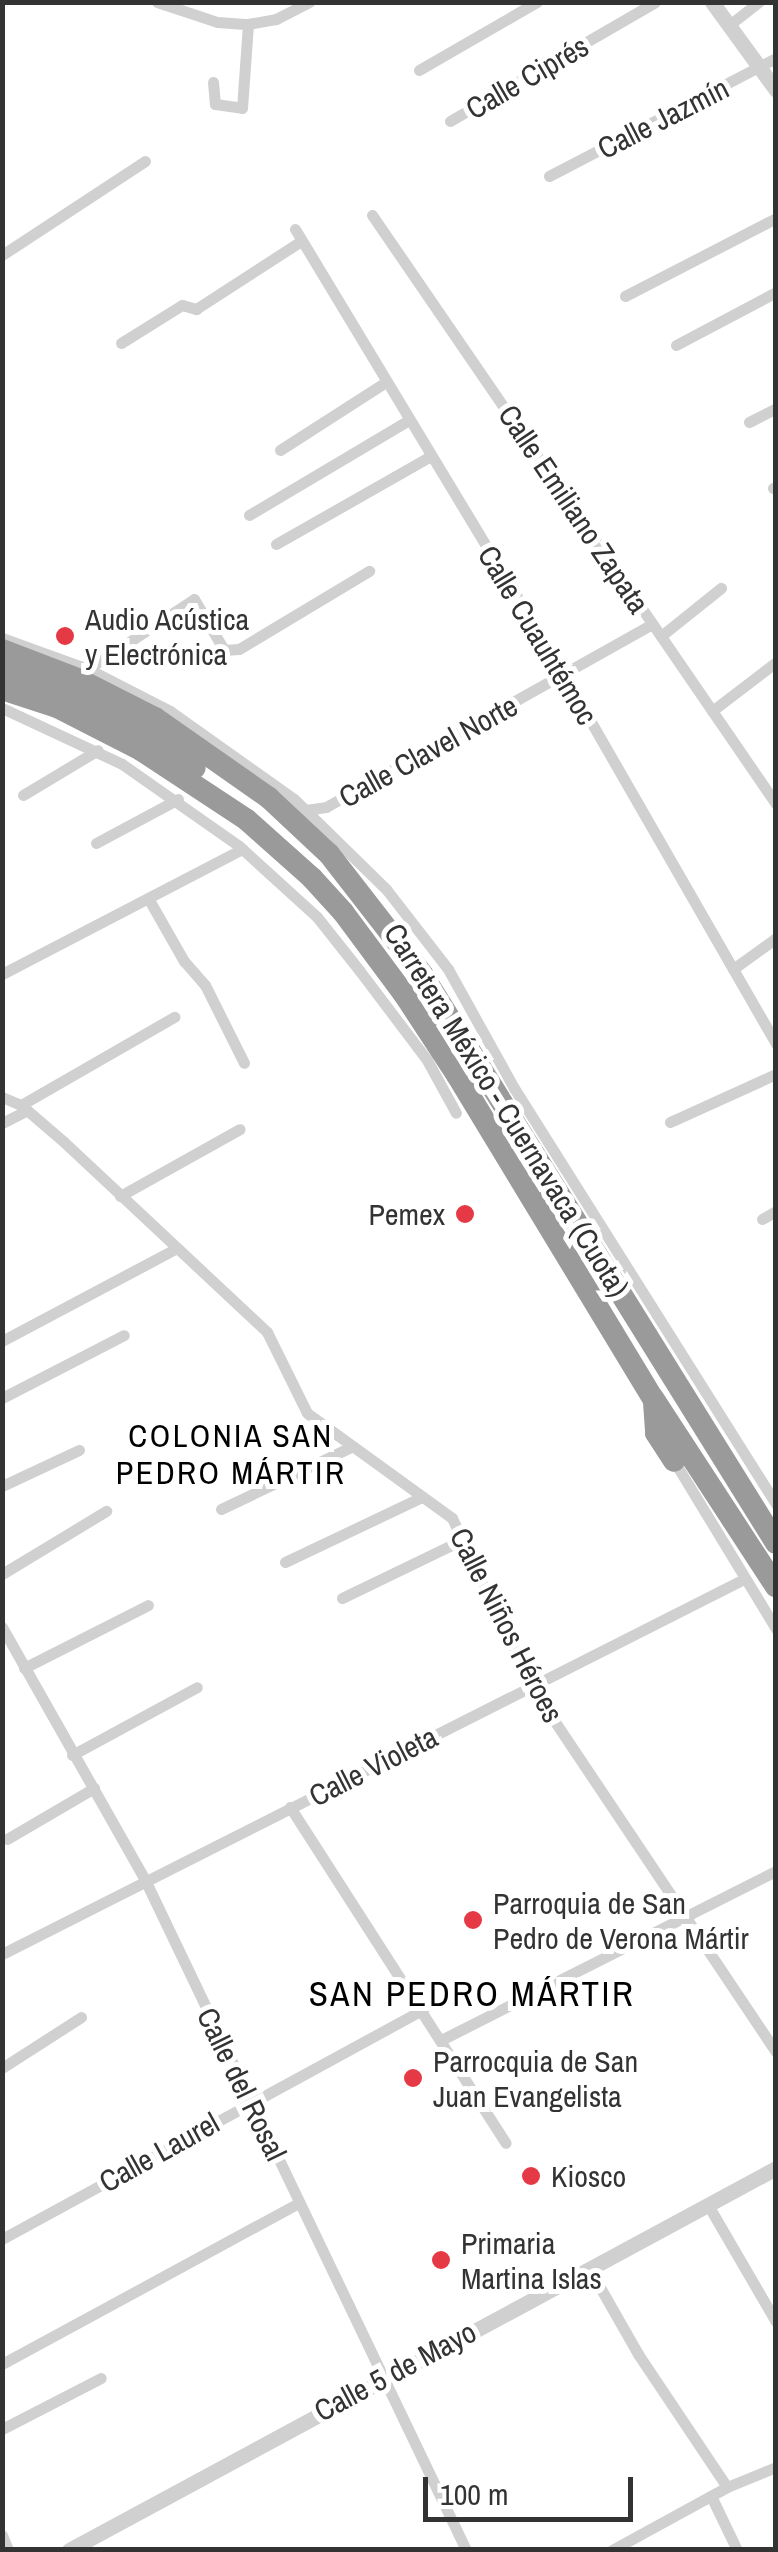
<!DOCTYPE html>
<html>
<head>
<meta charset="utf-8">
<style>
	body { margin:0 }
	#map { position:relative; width:778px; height:2552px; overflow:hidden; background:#fff; font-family:"Archivo Narrow",sans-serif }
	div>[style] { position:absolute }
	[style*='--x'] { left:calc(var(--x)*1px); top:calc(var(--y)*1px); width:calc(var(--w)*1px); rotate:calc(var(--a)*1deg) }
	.minor>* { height:11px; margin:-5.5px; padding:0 5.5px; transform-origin:5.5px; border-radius:5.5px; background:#d0d0d0 }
	.tertiary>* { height:15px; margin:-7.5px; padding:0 7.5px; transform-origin:7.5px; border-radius:7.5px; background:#d0d0d0 }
	.motorway>* { height:22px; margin:-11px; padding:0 11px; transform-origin:11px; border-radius:11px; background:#9a9a9a }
	.dots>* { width:28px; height:28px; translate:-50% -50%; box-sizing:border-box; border:5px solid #fff; border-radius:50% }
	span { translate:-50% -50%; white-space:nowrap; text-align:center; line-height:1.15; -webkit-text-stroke:10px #fff; paint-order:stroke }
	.street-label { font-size:30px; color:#333 }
	.poi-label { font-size:30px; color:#333 }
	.left { translate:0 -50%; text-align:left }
	.right { translate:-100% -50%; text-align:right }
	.neighbourhood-label { font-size:32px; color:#000; letter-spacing:2.5px }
	.quarter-label { font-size:35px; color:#000; letter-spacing:2.5px }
	.frame { position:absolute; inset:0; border:5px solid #333; pointer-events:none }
	.scale { position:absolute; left:423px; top:2477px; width:210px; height:45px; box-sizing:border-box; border:5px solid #333; border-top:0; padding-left:12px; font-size:30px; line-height:35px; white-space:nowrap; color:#333; -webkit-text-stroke:8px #fff; paint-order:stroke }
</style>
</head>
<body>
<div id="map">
	<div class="minor">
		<i style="--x:157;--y:2;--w:63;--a:18.4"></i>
		<i style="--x:217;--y:22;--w:31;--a:4"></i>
		<i style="--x:248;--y:24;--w:28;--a:-10"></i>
		<i style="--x:276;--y:19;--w:37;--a:-27"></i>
		<i style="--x:728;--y:26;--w:39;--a:-38"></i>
		<i style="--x:419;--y:70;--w:136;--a:-30"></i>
		<i style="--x:213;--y:82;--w:22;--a:85"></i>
		<i style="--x:215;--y:104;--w:27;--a:8"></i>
		<i style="--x:242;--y:108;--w:84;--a:-85.9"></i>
		<i style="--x:450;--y:121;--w:237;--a:-30.1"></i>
		<i style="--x:549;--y:176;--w:256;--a:-27.5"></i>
		<i style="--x:372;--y:215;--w:714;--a:55.55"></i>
		<i style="--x:295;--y:229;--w:521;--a:58.9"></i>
		<i style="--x:564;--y:675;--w:426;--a:60.1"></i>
		<i style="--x:2;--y:255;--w:171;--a:-33.3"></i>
		<i style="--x:625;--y:296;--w:170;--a:-27.3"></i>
		<i style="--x:121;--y:343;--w:72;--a:-31.9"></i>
		<i style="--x:182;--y:305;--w:15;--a:16"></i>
		<i style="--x:196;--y:309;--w:125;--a:-32.9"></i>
		<i style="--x:676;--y:345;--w:113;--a:-27.9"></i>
		<i style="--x:749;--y:422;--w:30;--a:-27"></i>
		<i style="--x:280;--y:450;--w:126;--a:-32.7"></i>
		<i style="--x:773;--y:488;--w:3;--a:-18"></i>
		<i style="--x:249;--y:515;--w:186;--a:-30.7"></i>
		<i style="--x:276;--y:544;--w:178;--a:-29.6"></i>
		<i style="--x:661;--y:636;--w:77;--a:-38.7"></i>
		<i style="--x:2;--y:638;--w:91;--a:19.8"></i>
		<i style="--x:88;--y:669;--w:92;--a:27.1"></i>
		<i style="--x:170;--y:711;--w:152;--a:35.4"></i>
		<i style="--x:294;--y:799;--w:129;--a:44.4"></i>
		<i style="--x:386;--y:889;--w:101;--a:52.2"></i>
		<i style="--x:448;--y:969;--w:136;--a:61"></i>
		<i style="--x:514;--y:1088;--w:492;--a:57.8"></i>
		<i style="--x:88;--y:669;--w:127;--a:-33.4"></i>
		<i style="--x:194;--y:599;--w:59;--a:59.5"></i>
		<i style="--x:224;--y:650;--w:15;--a:-4"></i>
		<i style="--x:239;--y:649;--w:152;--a:-31"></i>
		<i style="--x:2;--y:708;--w:132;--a:25"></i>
		<i style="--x:122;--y:764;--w:143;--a:35"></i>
		<i style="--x:239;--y:846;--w:105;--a:42.3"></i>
		<i style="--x:317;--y:917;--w:68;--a:51.6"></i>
		<i style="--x:359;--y:970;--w:113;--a:52.9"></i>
		<i style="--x:427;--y:1060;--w:60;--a:61.3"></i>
		<i style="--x:712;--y:711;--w:81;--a:-37.4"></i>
		<i style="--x:23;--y:795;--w:87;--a:-31"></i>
		<i style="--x:305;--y:810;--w:21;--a:-8"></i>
		<i style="--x:326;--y:807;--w:374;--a:-29.3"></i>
		<i style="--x:96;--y:843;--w:93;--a:-28.2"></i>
		<i style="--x:148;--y:898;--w:73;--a:60.3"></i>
		<i style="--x:184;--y:961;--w:32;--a:49"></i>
		<i style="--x:205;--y:985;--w:87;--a:63.4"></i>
		<i style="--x:733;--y:969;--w:53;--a:-35.8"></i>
		<i style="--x:2;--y:974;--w:271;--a:-27.5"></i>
		<i style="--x:2;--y:1097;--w:21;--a:23"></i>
		<i style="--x:21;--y:1105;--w:57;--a:40.7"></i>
		<i style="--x:64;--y:1142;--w:278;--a:43.1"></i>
		<i style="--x:267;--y:1332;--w:90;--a:63.7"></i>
		<i style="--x:307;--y:1413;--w:179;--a:35.9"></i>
		<i style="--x:452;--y:1518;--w:186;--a:64.8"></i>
		<i style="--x:531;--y:1686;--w:440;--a:56.2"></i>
		<i style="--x:21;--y:1105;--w:177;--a:-29.9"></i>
		<i style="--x:670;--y:1122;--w:116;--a:-24.4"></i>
		<i style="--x:2;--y:1123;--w:28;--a:-27"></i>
		<i style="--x:120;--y:1196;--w:137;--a:-29.2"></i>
		<i style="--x:762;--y:1219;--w:16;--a:-30"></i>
		<i style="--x:2;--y:1341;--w:196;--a:-28"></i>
		<i style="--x:2;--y:1398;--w:137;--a:-27.3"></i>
		<i style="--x:674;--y:1461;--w:197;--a:58.7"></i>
		<i style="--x:2;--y:1486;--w:85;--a:-25.1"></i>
		<i style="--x:221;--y:1509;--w:144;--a:-25.5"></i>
		<i style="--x:285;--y:1562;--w:152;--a:-25.4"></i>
		<i style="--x:2;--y:1574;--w:122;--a:-31.2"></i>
		<i style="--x:342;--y:1598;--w:133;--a:-25.8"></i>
		<i style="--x:2;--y:1627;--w:293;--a:60.5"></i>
		<i style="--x:146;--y:1882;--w:741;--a:64.4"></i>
		<i style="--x:24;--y:1668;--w:139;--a:-26.9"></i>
		<i style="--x:72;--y:1755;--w:142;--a:-28.5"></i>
		<i style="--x:290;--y:1807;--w:399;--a:57.3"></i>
		<i style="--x:7;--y:1839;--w:101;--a:-30.4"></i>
		<i style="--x:2;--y:1954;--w:831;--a:-26.81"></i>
		<i style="--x:443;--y:2039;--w:373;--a:-26.8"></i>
		<i style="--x:2;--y:2068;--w:94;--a:-32.8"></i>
		<i style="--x:708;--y:2205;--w:135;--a:59.8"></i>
		<i style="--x:2;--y:2239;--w:480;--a:-28.6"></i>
		<i style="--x:589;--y:2268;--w:99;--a:60.3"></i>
		<i style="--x:638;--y:2354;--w:160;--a:56.2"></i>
		<i style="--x:2;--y:2364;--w:338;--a:-28.5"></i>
		<i style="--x:2;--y:2429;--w:111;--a:-27.3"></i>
		<i style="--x:711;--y:2496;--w:60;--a:64.3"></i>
		<i style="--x:2;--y:2535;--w:16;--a:68"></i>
		<i style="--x:612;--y:2550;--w:131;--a:-28.7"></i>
		<i style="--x:727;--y:2487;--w:53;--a:-22.2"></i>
	</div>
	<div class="tertiary">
		<i style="--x:712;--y:2;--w:109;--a:54"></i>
		<i style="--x:69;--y:2550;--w:804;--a:-28.38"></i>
	</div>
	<div class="motorway">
		<i style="--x:2;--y:650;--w:84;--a:21"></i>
		<i style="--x:80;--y:680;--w:84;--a:26.9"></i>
		<i style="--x:155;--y:718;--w:138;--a:35"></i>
		<i style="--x:268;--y:797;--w:83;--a:43.1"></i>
		<i style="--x:329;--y:854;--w:152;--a:52.2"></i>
		<i style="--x:422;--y:974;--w:670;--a:58.11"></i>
		<i style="--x:2;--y:671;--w:111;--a:22.2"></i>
		<i style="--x:105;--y:713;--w:105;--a:31.4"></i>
		<i style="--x:2;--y:689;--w:58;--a:18.1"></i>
		<i style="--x:57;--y:707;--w:94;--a:27.1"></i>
		<i style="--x:141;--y:750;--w:127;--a:33.4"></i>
		<i style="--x:247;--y:820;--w:87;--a:41.7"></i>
		<i style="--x:312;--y:878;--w:46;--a:47.6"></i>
		<i style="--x:343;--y:912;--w:102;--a:53.4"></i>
		<i style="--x:404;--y:994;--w:97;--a:56.8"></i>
		<i style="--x:457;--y:1075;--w:378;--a:58.8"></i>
		<i style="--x:653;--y:1398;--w:225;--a:56.9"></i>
		<i style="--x:654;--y:1402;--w:31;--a:86"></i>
		<i style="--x:656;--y:1433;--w:33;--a:57"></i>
	</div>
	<div class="dots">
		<i style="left:65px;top:636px;background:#e63946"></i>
		<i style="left:465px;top:1214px;background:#e63946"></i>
		<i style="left:473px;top:1920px;background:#e63946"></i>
		<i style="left:413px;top:2078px;background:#e63946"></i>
		<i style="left:531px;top:2176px;background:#e63946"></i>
		<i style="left:441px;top:2260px;background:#e63946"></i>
	</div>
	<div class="street-label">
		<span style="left:527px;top:77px;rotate:-30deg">Calle Ciprés</span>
		<span style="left:663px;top:118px;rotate:-27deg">Calle Jazmín</span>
		<span style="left:574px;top:509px;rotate:56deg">Calle Emiliano Zapata</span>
		<span style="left:538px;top:635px;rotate:59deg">Calle Cuauhtémoc</span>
		<span style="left:428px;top:751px;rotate:-29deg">Calle Clavel Norte</span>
		<span style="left:507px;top:1110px;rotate:58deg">Carretera México - Cuernavaca (Cuota)</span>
		<span style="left:507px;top:1625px;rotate:63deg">Calle Niños Héroes</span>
		<span style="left:373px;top:1766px;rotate:-27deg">Calle Violeta</span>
		<span style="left:242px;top:2084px;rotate:64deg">Calle del Rosal</span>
		<span style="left:159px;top:2152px;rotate:-29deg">Calle Laurel</span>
		<span style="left:395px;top:2371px;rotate:-28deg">Calle 5 de Mayo</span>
	</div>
	<div class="poi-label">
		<span class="left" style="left:85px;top:636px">Audio Acústica<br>y Electrónica</span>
		<span class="right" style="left:445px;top:1214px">Pemex</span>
		<span class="left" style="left:493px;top:1920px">Parroquia de San<br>Pedro de Verona Mártir</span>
		<span class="left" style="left:433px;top:2078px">Parrocquia de San<br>Juan Evangelista</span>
		<span class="left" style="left:551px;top:2176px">Kiosco</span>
		<span class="left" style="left:461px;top:2260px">Primaria<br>Martina Islas</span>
	</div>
	<div class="neighbourhood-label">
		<span style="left:231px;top:1455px">COLONIA SAN<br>PEDRO MÁRTIR</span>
	</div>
	<div class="quarter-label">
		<span style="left:472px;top:1994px">SAN PEDRO MÁRTIR</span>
	</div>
	<div class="frame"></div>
	<div class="scale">100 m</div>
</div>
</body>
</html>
